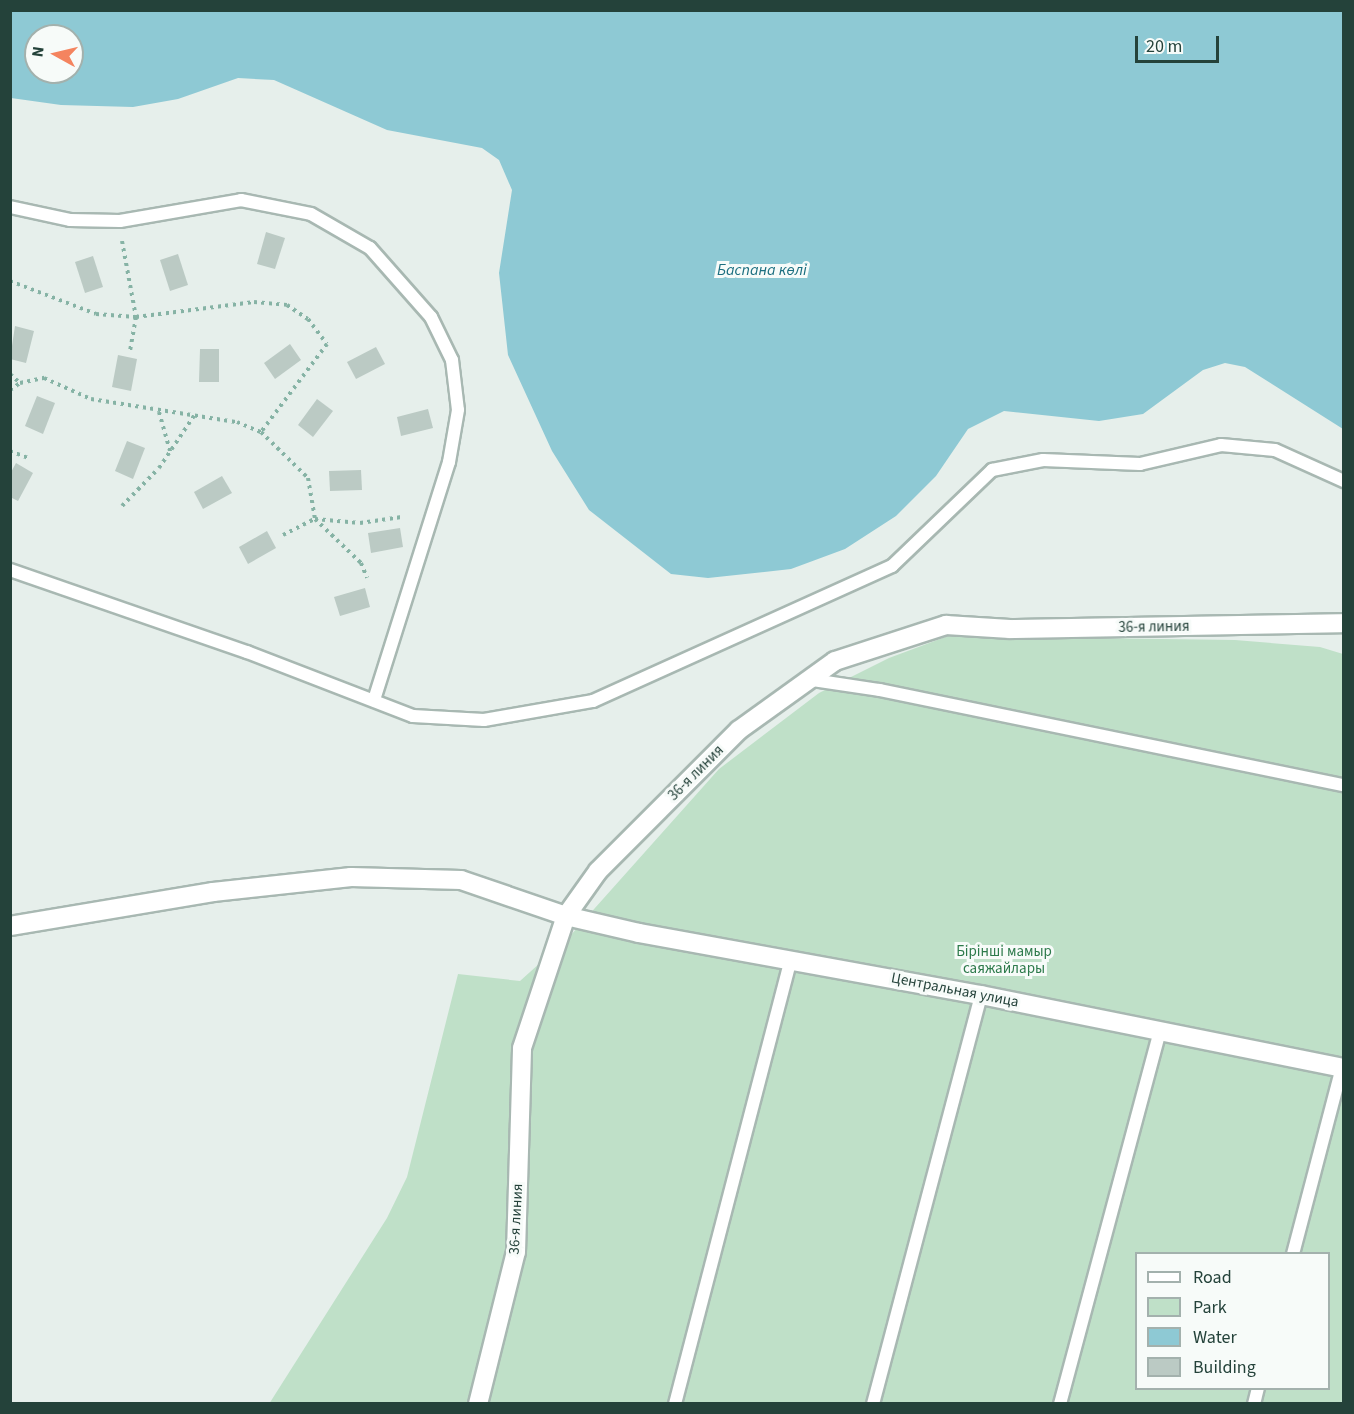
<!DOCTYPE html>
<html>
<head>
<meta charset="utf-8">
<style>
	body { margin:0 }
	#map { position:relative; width:1354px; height:1414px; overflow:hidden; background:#e6efeb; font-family:"Source Sans 3",sans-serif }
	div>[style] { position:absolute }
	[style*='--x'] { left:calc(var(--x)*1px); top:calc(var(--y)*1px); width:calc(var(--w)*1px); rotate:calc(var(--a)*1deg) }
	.green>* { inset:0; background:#bfe0c8 }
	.water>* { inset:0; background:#8ec9d4 }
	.building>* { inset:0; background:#bbcac4 }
	.path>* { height:4px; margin-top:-2px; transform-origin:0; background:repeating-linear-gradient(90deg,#86b3a5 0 3px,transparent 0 7.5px) }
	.roads { filter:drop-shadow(2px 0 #a8b8b2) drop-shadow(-2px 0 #a8b8b2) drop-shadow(0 2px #a8b8b2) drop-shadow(0 -2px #a8b8b2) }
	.service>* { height:12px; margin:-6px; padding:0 6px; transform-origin:6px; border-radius:6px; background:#fff }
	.minor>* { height:18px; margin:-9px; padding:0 9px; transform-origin:9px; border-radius:9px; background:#fff }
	span { translate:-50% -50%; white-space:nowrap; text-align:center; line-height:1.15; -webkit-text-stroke:6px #f7fbf9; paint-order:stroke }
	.street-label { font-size:15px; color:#24423a }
	.park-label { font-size:15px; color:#2d7a4b }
	.water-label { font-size:16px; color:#1c6f80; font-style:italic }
	.frame { position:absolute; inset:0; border:12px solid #24423a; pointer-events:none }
	.legend { position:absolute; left:1135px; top:1252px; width:195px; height:138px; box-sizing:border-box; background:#f7fbf9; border:2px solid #a3b1ad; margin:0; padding:8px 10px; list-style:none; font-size:18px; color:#24423a }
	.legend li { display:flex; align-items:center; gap:12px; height:30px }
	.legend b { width:30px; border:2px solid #a3b1ad }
	.north { position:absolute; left:24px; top:24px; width:60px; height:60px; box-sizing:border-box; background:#f7fbf9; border:2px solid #a3b1ad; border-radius:50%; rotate:278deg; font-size:16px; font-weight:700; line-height:24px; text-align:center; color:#24423a }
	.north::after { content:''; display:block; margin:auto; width:21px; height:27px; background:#f4845f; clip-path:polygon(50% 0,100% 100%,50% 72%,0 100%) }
	.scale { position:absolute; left:1135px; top:36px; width:84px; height:27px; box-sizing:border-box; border:3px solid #24423a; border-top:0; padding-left:8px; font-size:18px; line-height:21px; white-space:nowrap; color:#24423a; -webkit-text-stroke:4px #f7fbf9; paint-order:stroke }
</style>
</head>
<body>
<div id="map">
	<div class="green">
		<i style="clip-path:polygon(evenodd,948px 636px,1235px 640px,1320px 647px,1343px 654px,1343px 1403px,269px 1404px,387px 1218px,407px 1177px,458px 974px,520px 981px,570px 936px,719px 769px,819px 693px,889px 658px,948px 636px,1136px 1254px,1328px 1254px,1328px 1388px,1136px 1388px,1136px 1254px)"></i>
	</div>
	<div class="water">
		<i style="clip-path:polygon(evenodd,11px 10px,1343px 11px,1343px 429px,1245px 367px,1225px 363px,1203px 370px,1143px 414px,1099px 421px,1004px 411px,968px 429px,936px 476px,896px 516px,845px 549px,791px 569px,708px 578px,671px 574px,589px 510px,552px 451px,508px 355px,499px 273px,512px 190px,499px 160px,482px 148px,387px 130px,274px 80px,238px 78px,178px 99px,133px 107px,61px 105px,11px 98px,11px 10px,36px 36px,72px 36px,72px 72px,36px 72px,36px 36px)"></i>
	</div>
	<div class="building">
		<i style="clip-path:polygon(266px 232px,285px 238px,275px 269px,257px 264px)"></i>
		<i style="clip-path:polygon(178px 254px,188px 285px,170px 291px,160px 260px)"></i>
		<i style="clip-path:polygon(93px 256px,103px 287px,85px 293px,75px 262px)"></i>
		<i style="clip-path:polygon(15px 326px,34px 331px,26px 363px,10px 359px)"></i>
		<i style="clip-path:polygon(290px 344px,301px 360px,275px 379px,264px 363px)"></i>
		<i style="clip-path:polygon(376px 347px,385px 364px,356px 379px,347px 362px)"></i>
		<i style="clip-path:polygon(200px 349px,219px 349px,219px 382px,199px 382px)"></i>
		<i style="clip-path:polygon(118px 355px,137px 359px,131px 391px,112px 387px)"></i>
		<i style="clip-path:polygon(37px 396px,55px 403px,43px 434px,25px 426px)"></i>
		<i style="clip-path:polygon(317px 399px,333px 411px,313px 437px,298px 425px)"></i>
		<i style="clip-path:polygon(428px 409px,433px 428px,401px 436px,397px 417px)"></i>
		<i style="clip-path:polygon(127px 441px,145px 448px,133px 479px,115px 471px)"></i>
		<i style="clip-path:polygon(16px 463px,33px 473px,18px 501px,10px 497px,10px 474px)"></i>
		<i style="clip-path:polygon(361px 470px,362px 490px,330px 491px,329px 471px)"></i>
		<i style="clip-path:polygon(222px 476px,232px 493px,203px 509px,194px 492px)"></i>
		<i style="clip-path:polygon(400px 528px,403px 547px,371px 553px,368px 533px)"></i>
		<i style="clip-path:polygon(267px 531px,276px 548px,248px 564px,239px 547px)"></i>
		<i style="clip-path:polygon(365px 588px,370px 607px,340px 616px,334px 597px)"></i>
	</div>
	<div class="path">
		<i style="--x:122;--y:241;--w:77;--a:79.6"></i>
		<i style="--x:136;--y:317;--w:36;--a:100"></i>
		<i style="--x:10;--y:281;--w:92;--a:21"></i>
		<i style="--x:96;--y:314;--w:40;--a:4.3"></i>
		<i style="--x:136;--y:317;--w:119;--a:-7.2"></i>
		<i style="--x:254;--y:302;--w:33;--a:5"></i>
		<i style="--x:287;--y:305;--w:25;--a:34"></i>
		<i style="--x:308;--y:319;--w:31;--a:53"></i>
		<i style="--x:327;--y:344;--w:110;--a:126.9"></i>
		<i style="--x:10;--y:374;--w:13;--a:42"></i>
		<i style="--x:10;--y:390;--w:12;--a:-35"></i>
		<i style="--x:20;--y:383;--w:25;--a:-12"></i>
		<i style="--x:44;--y:378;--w:51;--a:24.1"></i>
		<i style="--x:91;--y:399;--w:148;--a:9"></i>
		<i style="--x:237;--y:422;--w:26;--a:23"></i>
		<i style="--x:261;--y:432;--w:66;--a:44.4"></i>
		<i style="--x:308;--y:478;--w:42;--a:80.3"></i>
		<i style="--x:315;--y:519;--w:64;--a:43.7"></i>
		<i style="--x:361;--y:563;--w:16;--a:68"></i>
		<i style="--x:159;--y:412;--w:41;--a:74.2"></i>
		<i style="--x:10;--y:451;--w:22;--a:21"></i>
		<i style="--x:122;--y:506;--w:53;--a:-45.8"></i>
		<i style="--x:159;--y:468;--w:63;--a:-56.1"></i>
		<i style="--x:283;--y:535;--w:36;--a:-27"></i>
		<i style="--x:315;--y:519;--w:45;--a:5.1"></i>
		<i style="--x:360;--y:523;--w:42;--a:-8.1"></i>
	</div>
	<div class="roads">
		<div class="service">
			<i style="--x:10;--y:207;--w:61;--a:12.2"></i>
			<i style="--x:70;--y:220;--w:50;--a:1.1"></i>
			<i style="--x:120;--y:221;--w:123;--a:-9.8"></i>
			<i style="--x:241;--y:200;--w:71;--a:11.3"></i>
			<i style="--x:311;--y:214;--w:68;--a:30"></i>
			<i style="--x:370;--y:248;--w:92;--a:48.5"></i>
			<i style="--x:431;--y:317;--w:48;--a:64"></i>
			<i style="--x:452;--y:360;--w:50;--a:83.2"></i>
			<i style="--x:458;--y:410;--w:53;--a:99.8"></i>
			<i style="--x:449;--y:462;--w:250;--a:107.5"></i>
			<i style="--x:10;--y:570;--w:251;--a:19.1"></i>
			<i style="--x:247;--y:652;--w:178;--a:21.1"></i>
			<i style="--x:413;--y:716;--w:71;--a:3.2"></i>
			<i style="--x:484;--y:720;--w:111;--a:-9.9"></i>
			<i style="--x:593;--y:701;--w:328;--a:-24.3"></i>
			<i style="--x:892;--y:566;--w:139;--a:-43.8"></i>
			<i style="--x:992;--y:470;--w:52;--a:-11.1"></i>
			<i style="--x:1043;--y:460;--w:97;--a:2.4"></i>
			<i style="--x:1140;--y:464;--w:83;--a:-13.2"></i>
			<i style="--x:1221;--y:445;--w:54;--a:5.3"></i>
			<i style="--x:1275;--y:450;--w:76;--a:24.2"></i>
			<i style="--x:806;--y:679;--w:75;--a:8.5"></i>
			<i style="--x:880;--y:690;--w:474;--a:11.6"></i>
			<i style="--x:1293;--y:1254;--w:193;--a:-75.3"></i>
			<i style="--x:675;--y:1404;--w:460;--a:-75.4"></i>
			<i style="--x:873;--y:1404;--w:423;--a:-75.2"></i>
			<i style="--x:1060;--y:1404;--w:386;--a:-75"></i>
			<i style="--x:1254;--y:1404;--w:16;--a:-76"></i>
		</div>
		<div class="minor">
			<i style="--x:10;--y:926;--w:206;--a:-9.5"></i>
			<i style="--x:213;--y:892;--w:139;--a:-6.2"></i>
			<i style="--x:351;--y:877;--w:110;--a:1.6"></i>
			<i style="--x:461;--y:880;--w:111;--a:18.9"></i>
			<i style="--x:566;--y:916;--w:75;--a:13.1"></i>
			<i style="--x:639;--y:933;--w:348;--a:10.3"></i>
			<i style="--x:981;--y:995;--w:370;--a:11.4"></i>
			<i style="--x:478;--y:1404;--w:157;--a:-76"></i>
			<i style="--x:516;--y:1252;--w:204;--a:-88.3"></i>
			<i style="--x:522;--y:1048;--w:139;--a:-71.6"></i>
			<i style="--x:566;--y:916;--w:55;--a:-54.6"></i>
			<i style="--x:598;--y:871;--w:199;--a:-45"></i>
			<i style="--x:739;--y:730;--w:118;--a:-35.7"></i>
			<i style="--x:835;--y:661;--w:117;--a:-18"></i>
			<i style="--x:946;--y:625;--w:64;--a:3.6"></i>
			<i style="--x:1010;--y:629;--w:334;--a:-1"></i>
		</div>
	</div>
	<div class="street-label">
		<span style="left:1154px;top:627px;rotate:-1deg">36-я линия</span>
		<span style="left:696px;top:773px;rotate:-45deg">36-я линия</span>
		<span style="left:955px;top:990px;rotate:11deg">Центральная улица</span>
		<span style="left:516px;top:1219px;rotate:-87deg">36-я линия</span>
	</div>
	<div class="park-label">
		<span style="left:1004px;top:960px">Бірінші мамыр<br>саяжайлары</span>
	</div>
	<div class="water-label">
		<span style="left:762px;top:270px">Баспана көлі</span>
	</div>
	<div class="frame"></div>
	<ul class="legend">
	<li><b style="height:8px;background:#fff"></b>Road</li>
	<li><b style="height:16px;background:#bfe0c8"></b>Park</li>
	<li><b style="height:16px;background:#8ec9d4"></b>Water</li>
	<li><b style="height:16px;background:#bbcac4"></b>Building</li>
	</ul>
	<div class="north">N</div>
	<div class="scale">20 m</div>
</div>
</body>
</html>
